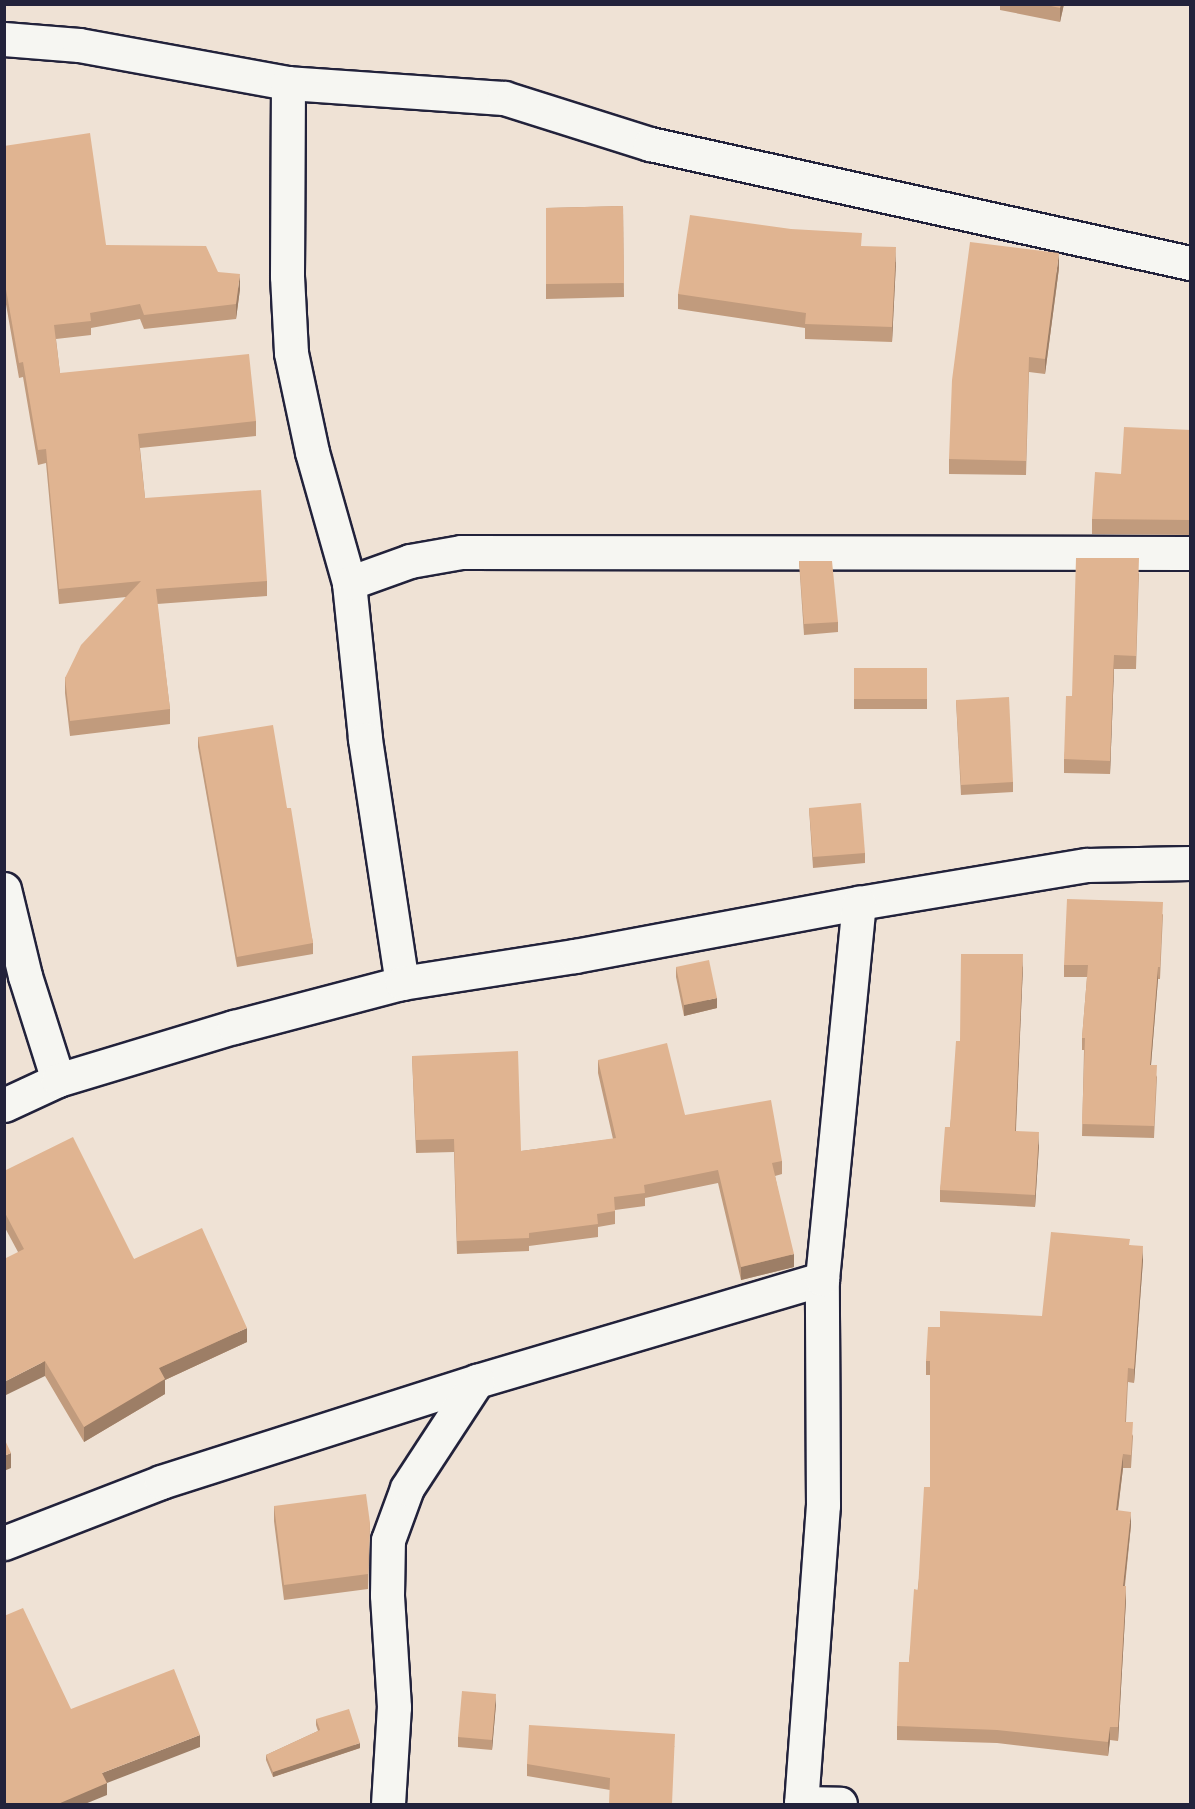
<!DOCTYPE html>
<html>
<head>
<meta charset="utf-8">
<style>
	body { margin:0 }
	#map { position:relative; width:1195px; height:1809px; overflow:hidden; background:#efe2d5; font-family:Itim,sans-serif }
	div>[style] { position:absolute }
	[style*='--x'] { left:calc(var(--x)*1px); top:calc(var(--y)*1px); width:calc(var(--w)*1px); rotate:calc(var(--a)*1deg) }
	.roads { filter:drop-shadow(2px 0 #22223b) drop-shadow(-2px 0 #22223b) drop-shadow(0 2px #22223b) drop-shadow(0 -2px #22223b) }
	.minor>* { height:33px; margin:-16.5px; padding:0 16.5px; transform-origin:16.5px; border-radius:16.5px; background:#f6f6f2 }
	.wall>* { inset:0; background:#c19b7d }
	.shaded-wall>* { inset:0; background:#9d7e66 }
	.building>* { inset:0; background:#e0b491 }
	span { translate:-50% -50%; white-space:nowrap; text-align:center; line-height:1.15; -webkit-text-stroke:5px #f6f6f2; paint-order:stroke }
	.frame { position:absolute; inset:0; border:6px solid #22223b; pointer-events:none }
</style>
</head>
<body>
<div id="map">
	<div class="roads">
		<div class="minor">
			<i style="--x:4;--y:39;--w:75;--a:4.6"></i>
			<i style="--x:79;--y:45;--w:212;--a:10.3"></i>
			<i style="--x:288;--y:83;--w:217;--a:4"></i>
			<i style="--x:504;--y:98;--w:153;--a:17.5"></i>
			<i style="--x:650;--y:144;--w:553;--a:12.43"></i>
			<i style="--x:288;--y:83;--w:193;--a:90.3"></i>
			<i style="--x:287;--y:276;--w:77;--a:87"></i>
			<i style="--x:291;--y:353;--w:101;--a:78"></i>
			<i style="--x:312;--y:452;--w:136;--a:74.2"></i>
			<i style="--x:349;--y:583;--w:157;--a:84.1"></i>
			<i style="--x:365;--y:739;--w:247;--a:81.4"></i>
			<i style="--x:349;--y:583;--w:65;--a:-19.8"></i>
			<i style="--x:410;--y:561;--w:52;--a:-10"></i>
			<i style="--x:461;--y:552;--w:729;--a:0.08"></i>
			<i style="--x:4;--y:889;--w:89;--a:76.4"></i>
			<i style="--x:25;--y:976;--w:109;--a:72.4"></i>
			<i style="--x:4;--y:1105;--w:60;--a:-24.8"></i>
			<i style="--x:58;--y:1080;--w:184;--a:-16.8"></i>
			<i style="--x:234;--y:1027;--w:174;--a:-14.7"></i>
			<i style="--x:402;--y:983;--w:175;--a:-8.9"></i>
			<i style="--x:575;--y:956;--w:289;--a:-10.6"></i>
			<i style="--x:859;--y:903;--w:231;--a:-9.5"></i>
			<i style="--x:1087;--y:865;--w:103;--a:-1.1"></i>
			<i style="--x:4;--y:1543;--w:168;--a:-21.2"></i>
			<i style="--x:161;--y:1482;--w:332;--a:-17.7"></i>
			<i style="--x:477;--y:1381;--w:360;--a:-16.5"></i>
			<i style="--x:801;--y:1803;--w:39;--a:1"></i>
			<i style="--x:388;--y:1804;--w:97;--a:-86.5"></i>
			<i style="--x:394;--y:1707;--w:112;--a:-93.6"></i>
			<i style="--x:387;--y:1595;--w:55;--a:-89"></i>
			<i style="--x:388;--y:1540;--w:55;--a:-69.9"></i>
			<i style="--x:407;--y:1488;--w:128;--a:-56.8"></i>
			<i style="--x:801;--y:1804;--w:300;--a:-85.8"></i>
			<i style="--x:823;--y:1505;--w:226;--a:-90.3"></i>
			<i style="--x:822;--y:1279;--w:378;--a:-84.4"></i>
		</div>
	</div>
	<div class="wall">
		<i style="clip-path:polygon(1000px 4px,1064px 4px,1060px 22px,1000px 10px)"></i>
		<i style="clip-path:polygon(4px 146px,106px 245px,218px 272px,240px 289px,236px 319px,144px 329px,140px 319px,91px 328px,91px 335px,56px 339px,60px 373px,256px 421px,256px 436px,140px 448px,145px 498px,267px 581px,267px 596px,157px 604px,170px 709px,170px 724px,70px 736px,65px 693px,65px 678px,126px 597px,59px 604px,46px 463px,38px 465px,23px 377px,19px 378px,4px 293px)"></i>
		<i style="clip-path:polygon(623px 206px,624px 297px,546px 299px,546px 208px)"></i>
		<i style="clip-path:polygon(896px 262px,892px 342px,805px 339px,805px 328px,678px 309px,678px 294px)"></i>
		<i style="clip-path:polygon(1059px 268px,1045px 374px,1029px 372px,1026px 475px,949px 474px,949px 459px)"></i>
		<i style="clip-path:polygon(1191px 430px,1191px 535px,1092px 534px,1092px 519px,1121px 474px)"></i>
		<i style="clip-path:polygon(799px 561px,838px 622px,838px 632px,804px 635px)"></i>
		<i style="clip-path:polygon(1139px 572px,1136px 669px,1114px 669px,1110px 774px,1064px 773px,1064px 759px,1072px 696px)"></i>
		<i style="clip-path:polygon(854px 668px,927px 668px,927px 709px,854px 709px)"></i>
		<i style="clip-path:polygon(956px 700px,1013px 782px,1013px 792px,961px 795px)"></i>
		<i style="clip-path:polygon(198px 737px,287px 808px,313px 943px,313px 954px,237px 967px,198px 747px)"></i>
		<i style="clip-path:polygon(809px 808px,865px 853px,865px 863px,813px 868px)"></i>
		<i style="clip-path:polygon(1163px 914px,1160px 979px,1158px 979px,1151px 1065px,1157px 1077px,1154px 1138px,1082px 1136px,1084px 1050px,1082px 1050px,1082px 1038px,1087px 977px,1064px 977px,1064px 965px)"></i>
		<i style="clip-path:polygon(1023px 966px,1016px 1131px,1039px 1145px,1035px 1207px,940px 1202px,940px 1190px,950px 1127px,960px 1041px)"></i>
		<i style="clip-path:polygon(676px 967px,717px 1008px,684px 1016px,676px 977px)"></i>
		<i style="clip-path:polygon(412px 1056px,521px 1151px,613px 1139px,598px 1073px,598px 1060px,685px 1115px,782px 1161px,782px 1174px,775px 1176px,794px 1267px,741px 1280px,718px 1183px,645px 1198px,645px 1206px,615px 1210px,615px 1224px,598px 1227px,598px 1237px,529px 1246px,529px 1251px,457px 1254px,454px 1152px,416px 1153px)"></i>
		<i style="clip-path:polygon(4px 1171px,134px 1259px,247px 1342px,165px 1380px,165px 1394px,84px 1442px,45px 1376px,18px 1252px,4px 1226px)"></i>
		<i style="clip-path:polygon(1130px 1245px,1143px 1260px,1134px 1383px,1128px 1382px,1126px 1422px,1133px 1436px,1131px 1468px,1123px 1468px,1118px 1511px,1131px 1525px,1125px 1586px,1126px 1600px,1118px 1741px,1110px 1740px,1108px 1756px,997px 1743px,897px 1740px,897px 1726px,909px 1662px,930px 1487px,930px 1375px,926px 1375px,926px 1361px,940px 1327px,1042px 1316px)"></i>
		<i style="clip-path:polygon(274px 1506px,370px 1523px,368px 1589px,284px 1600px,274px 1521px)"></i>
		<i style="clip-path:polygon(496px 1704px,492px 1750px,458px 1747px,458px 1737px)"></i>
		<i style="clip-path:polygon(316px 1719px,360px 1748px,273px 1777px,266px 1760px,266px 1755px,318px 1731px,316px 1725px)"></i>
		<i style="clip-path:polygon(675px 1746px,610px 1790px,527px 1776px,527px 1764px)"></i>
	</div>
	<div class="shaded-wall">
		<i style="clip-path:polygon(1061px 4px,1064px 4px,1060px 22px,1060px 8px)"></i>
		<i style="clip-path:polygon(896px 247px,896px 262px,892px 342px,892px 327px)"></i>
		<i style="clip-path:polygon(1059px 253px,1059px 268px,1045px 374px,1045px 359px)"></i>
		<i style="clip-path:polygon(240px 274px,240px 289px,236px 319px,236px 304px)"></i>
		<i style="clip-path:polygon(1114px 655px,1114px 669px,1110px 774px,1110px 761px)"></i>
		<i style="clip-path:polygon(1023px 954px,1023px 966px,1015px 1143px,1015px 1131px)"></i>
		<i style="clip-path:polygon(1158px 967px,1158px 979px,1150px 1077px,1150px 1065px)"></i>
		<i style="clip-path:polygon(717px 998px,717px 1008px,684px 1016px,684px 1005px)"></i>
		<i style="clip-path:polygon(1039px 1132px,1039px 1145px,1035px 1207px,1035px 1195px)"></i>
		<i style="clip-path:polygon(1143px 1246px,1143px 1260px,1134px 1383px,1134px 1369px)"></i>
		<i style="clip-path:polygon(794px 1254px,794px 1267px,741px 1280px,741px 1267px)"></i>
		<i style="clip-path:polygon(247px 1328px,247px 1342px,165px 1380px,165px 1394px,84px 1442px,84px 1427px,159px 1368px)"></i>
		<i style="clip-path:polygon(45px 1361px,45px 1376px,4px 1396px,4px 1382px)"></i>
		<i style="clip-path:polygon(11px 1453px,11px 1468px,4px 1471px,4px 1456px)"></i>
		<i style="clip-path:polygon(1123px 1454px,1123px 1468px,1116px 1524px,1116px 1510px)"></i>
		<i style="clip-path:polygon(1131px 1512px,1131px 1525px,1123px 1599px,1123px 1586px)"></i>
		<i style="clip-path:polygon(1126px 1586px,1126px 1600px,1118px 1741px,1118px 1727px)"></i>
		<i style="clip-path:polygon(496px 1694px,496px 1704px,492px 1750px,492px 1740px)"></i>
		<i style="clip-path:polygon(1110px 1727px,1110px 1740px,1108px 1756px,1108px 1742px)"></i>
		<i style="clip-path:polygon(200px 1735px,200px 1747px,107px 1783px,107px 1795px,85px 1804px,58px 1804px,102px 1773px)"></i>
		<i style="clip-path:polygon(360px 1743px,360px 1748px,273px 1777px,273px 1772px)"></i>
	</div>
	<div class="building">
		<i style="clip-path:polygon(1042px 4px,1061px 4px,1060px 8px)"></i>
		<i style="clip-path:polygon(90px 133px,106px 245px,206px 246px,218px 272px,240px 274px,236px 304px,144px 315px,140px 304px,90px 313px,91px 321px,54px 325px,60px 373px,249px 354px,256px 421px,138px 434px,145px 498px,261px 490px,267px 581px,156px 589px,170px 709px,70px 721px,65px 678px,81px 645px,141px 581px,59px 589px,46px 449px,38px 450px,23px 362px,19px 363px,4px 278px,4px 146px)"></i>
		<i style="clip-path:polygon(623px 206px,624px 283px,546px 284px,546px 208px)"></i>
		<i style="clip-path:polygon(690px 215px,791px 229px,862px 233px,861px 246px,896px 247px,892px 327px,805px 324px,806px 313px,678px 294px)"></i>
		<i style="clip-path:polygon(970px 242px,1059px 253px,1045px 359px,1029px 357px,1026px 461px,949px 459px,952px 380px)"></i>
		<i style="clip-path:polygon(1124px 427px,1191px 430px,1191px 520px,1092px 519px,1095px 472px,1121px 474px)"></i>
		<i style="clip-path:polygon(1076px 558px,1139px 558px,1136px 656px,1114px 655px,1110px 761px,1064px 759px,1066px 696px,1072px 696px)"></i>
		<i style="clip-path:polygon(799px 561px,832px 561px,838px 622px,804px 624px)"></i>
		<i style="clip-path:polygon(854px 668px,927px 668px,927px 699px,854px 699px)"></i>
		<i style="clip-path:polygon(1009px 697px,1013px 782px,961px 785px,956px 700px)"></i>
		<i style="clip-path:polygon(273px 725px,287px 808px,291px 808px,313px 943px,237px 957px,198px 737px)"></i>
		<i style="clip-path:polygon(861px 803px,865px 853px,813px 857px,809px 808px)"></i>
		<i style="clip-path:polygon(1067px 899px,1163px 902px,1160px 967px,1158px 967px,1150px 1065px,1157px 1065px,1154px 1126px,1082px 1124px,1085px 1038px,1082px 1038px,1088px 965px,1064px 965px)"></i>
		<i style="clip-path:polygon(961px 954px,1023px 954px,1015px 1131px,1039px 1132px,1035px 1195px,940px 1190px,945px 1127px,950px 1127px,956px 1041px,960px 1041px)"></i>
		<i style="clip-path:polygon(709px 960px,717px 998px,684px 1005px,676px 967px)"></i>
		<i style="clip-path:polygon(667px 1043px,685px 1115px,771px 1100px,782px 1161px,772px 1163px,794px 1254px,741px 1267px,718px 1170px,644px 1185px,645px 1193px,614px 1197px,615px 1211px,597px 1214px,598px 1224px,529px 1233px,529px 1238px,457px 1241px,454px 1139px,416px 1140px,412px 1056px,518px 1051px,521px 1151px,616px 1138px,598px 1060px)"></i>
		<i style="clip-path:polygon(73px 1137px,134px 1259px,202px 1228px,247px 1328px,159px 1368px,165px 1379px,84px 1427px,45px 1361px,4px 1382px,4px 1259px,24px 1249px,4px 1211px,4px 1171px)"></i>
		<i style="clip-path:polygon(1051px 1232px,1130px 1239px,1129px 1245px,1143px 1246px,1134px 1369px,1128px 1368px,1125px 1422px,1133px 1422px,1131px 1455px,1123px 1454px,1116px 1510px,1131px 1512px,1123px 1586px,1126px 1586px,1118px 1727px,1110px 1727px,1108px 1742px,997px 1730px,897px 1726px,899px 1662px,909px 1662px,914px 1589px,918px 1590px,924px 1487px,930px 1487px,930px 1361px,926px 1361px,928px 1327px,940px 1327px,940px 1311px,1042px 1316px)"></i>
		<i style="clip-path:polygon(4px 1438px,11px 1453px,4px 1456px)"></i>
		<i style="clip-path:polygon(366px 1494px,370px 1523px,368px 1574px,284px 1585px,274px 1506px)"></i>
		<i style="clip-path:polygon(23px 1608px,71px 1709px,174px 1669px,200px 1735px,102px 1773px,107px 1783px,58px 1804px,4px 1804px,4px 1616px)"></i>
		<i style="clip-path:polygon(462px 1691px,496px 1694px,492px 1740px,458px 1737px)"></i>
		<i style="clip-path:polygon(349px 1709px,360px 1743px,273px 1772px,266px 1755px,320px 1730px,316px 1719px)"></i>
		<i style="clip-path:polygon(529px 1725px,675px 1734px,672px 1804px,609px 1804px,610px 1778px,527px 1764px)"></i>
	</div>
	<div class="frame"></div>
</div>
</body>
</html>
